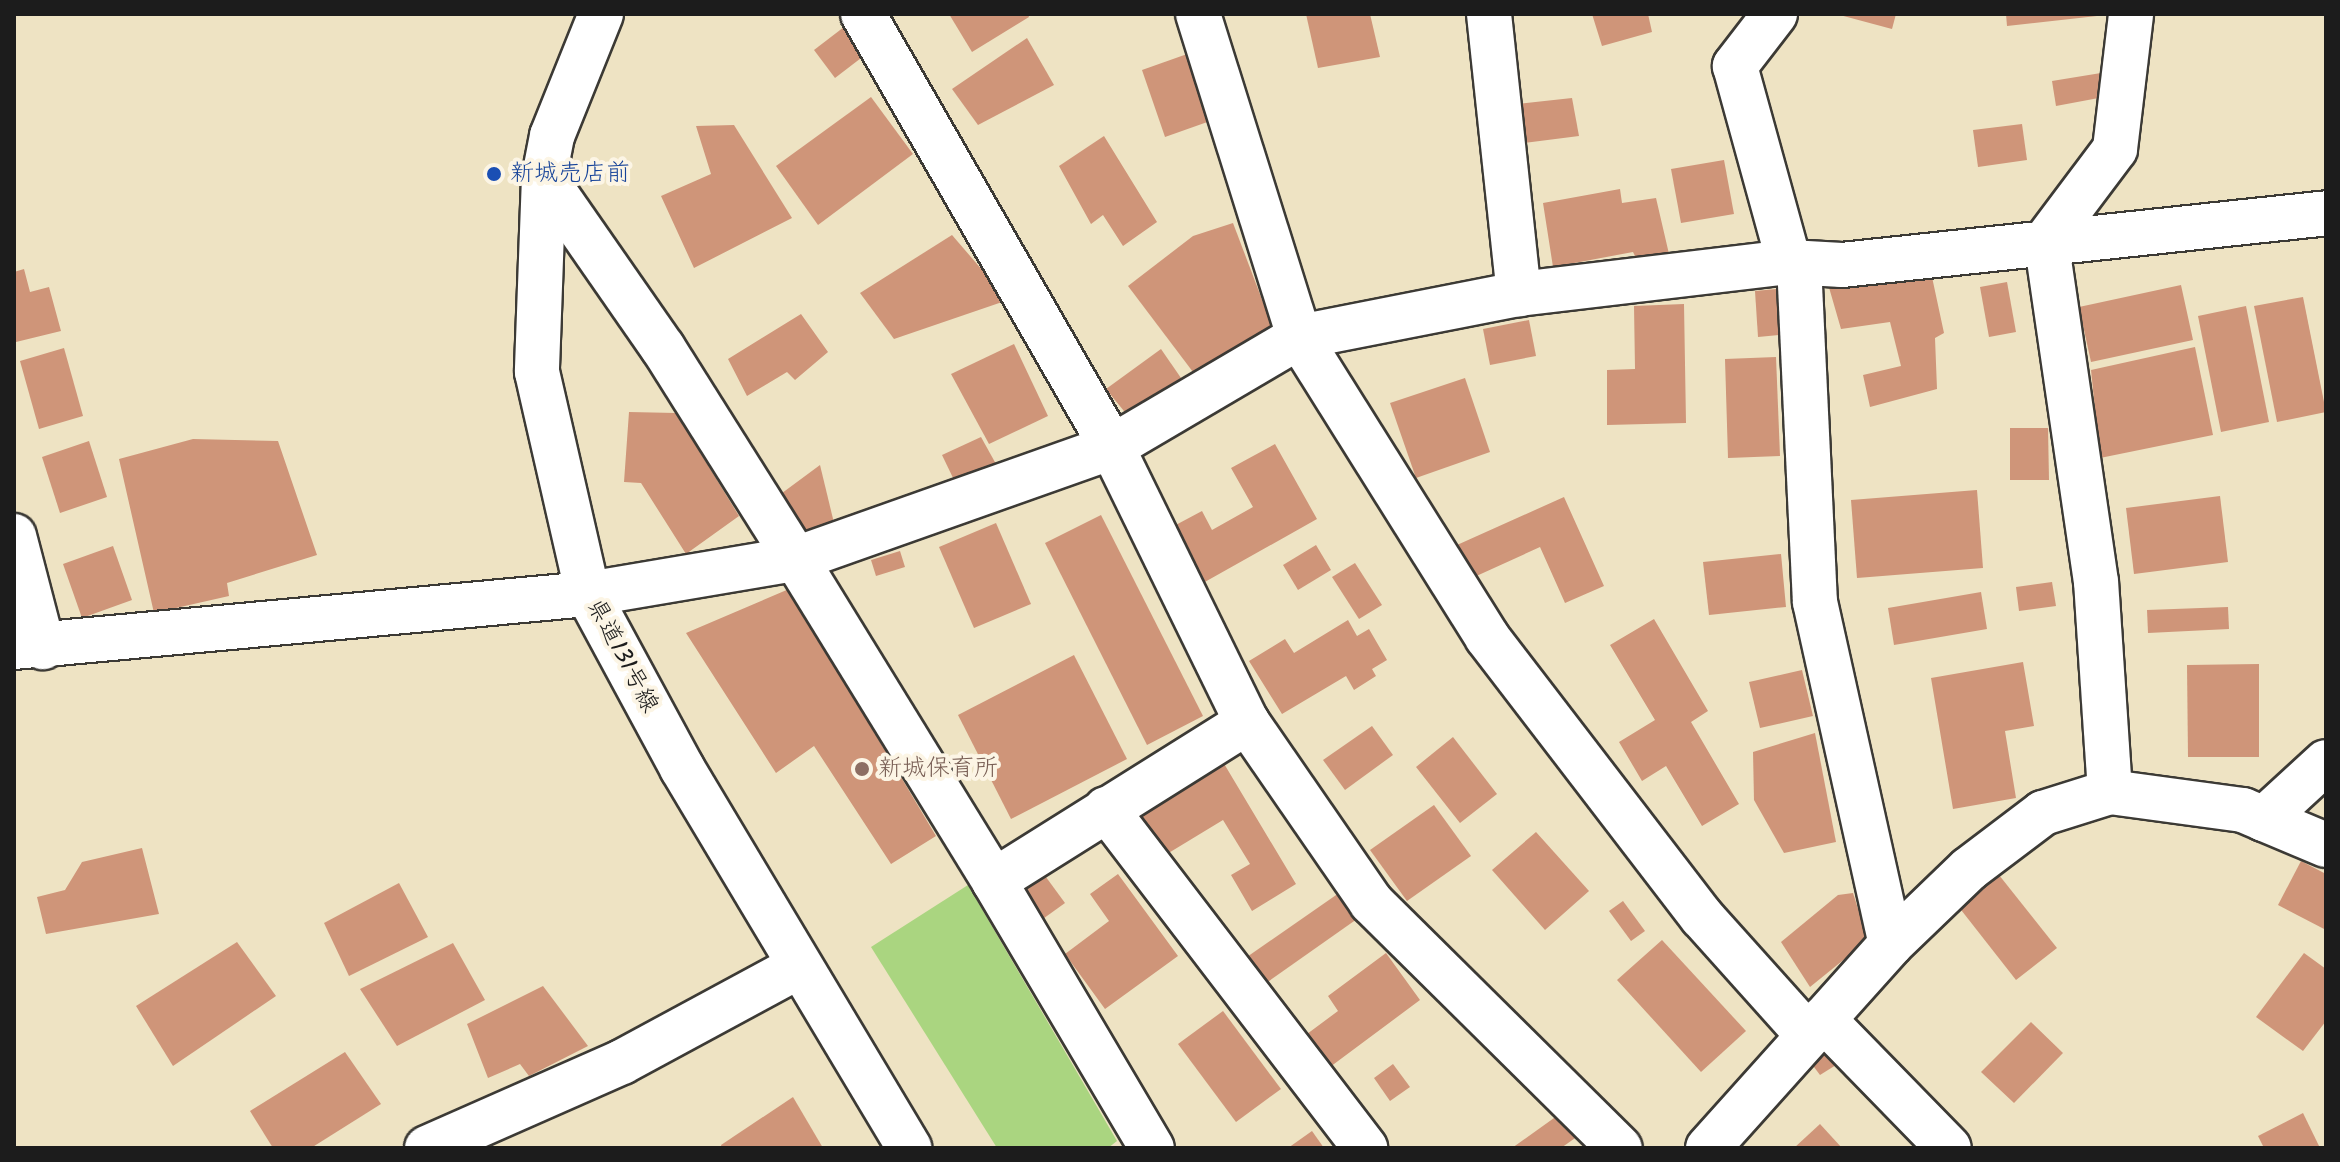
<!DOCTYPE html>
<html>
<head>
<meta charset="utf-8">
<style>
	body { margin:0 }
	#map { position:relative; width:2340px; height:1162px; overflow:hidden; background:#eee3c3; font-family:Kalam,"Klee One",sans-serif }
	div>[style] { position:absolute }
	[style*='--x'] { left:calc(var(--x)*1px); top:calc(var(--y)*1px); width:calc(var(--w)*1px); rotate:calc(var(--a)*1deg) }
	.green>* { inset:0; background:#aad580 }
	.building>* { inset:0; background:#cf9579 }
	.roads { filter:drop-shadow(2px 0 #3c3a35) drop-shadow(-2px 0 #3c3a35) drop-shadow(0 2px #3c3a35) drop-shadow(0 -2px #3c3a35) }
	.minor>* { height:44px; margin:-22px; padding:0 22px; transform-origin:22px; border-radius:22px; background:#fff }
	.secondary>* { height:44px; margin:-22px; padding:0 22px; transform-origin:22px; border-radius:22px; background:#fff }
	.dots>* { width:22px; height:22px; translate:-50% -50%; box-sizing:border-box; border:4px solid #fcf5e5; border-radius:50% }
	span { translate:-50% -50%; white-space:nowrap; text-align:center; line-height:1.15; -webkit-text-stroke:8px #fcf5e5; paint-order:stroke }
	.transit-label { font-size:24px; color:#164399 }
	.left { translate:0 -50%; text-align:left }
	.street-label { font-size:24px; color:#1c1c1c }
	.education-label { font-size:24px; color:#785e54 }
	.frame { position:absolute; inset:0; border:16px solid #1c1c1c; pointer-events:none }
</style>
</head>
<body>
<div id="map">
	<div class="green">
		<i style="clip-path:polygon(968px 885px,1117px 1141px,1108px 1148px,997px 1148px,871px 947px)"></i>
	</div>
	<div class="building">
		<i style="clip-path:polygon(949px 14px,1028px 14px,1029px 17px,972px 52px)"></i>
		<i style="clip-path:polygon(1306px 14px,1370px 14px,1380px 57px,1318px 68px)"></i>
		<i style="clip-path:polygon(1592px 14px,1648px 14px,1652px 32px,1602px 46px)"></i>
		<i style="clip-path:polygon(1836px 14px,1896px 14px,1892px 29px)"></i>
		<i style="clip-path:polygon(2006px 14px,2096px 14px,2097px 16px,2007px 26px)"></i>
		<i style="clip-path:polygon(844px 27px,865px 55px,835px 78px,814px 50px)"></i>
		<i style="clip-path:polygon(1027px 38px,1054px 85px,978px 125px,952px 89px)"></i>
		<i style="clip-path:polygon(1190px 53px,1213px 120px,1165px 137px,1142px 70px)"></i>
		<i style="clip-path:polygon(2101px 73px,2104px 97px,2056px 106px,2052px 81px)"></i>
		<i style="clip-path:polygon(871px 97px,913px 154px,818px 225px,776px 166px)"></i>
		<i style="clip-path:polygon(1572px 98px,1579px 136px,1523px 143px,1518px 104px)"></i>
		<i style="clip-path:polygon(2022px 124px,2027px 160px,1978px 167px,1973px 130px)"></i>
		<i style="clip-path:polygon(734px 125px,792px 218px,694px 268px,661px 196px,711px 174px,696px 126px)"></i>
		<i style="clip-path:polygon(1104px 136px,1157px 222px,1123px 246px,1103px 215px,1091px 224px,1059px 166px)"></i>
		<i style="clip-path:polygon(1724px 160px,1734px 214px,1681px 223px,1671px 169px)"></i>
		<i style="clip-path:polygon(1620px 189px,1622px 203px,1656px 198px,1669px 254px,1637px 260px,1633px 252px,1553px 267px,1543px 203px)"></i>
		<i style="clip-path:polygon(1233px 223px,1272px 326px,1196px 376px,1128px 286px,1193px 236px)"></i>
		<i style="clip-path:polygon(952px 235px,1008px 300px,894px 339px,860px 293px)"></i>
		<i style="clip-path:polygon(24px 269px,30px 292px,49px 287px,61px 331px,16px 342px,14px 272px)"></i>
		<i style="clip-path:polygon(1932px 277px,1944px 333px,1935px 338px,1937px 389px,1870px 407px,1863px 375px,1901px 366px,1890px 322px,1841px 329px,1828px 284px)"></i>
		<i style="clip-path:polygon(2007px 282px,2016px 332px,1989px 337px,1980px 287px)"></i>
		<i style="clip-path:polygon(2181px 285px,2193px 340px,2091px 362px,2079px 307px)"></i>
		<i style="clip-path:polygon(1776px 289px,1779px 335px,1758px 337px,1755px 291px)"></i>
		<i style="clip-path:polygon(2303px 297px,2326px 412px,2277px 422px,2254px 306px)"></i>
		<i style="clip-path:polygon(1684px 304px,1686px 423px,1607px 425px,1607px 370px,1635px 369px,1634px 306px)"></i>
		<i style="clip-path:polygon(2246px 306px,2269px 422px,2221px 432px,2198px 316px)"></i>
		<i style="clip-path:polygon(801px 314px,828px 352px,795px 380px,787px 372px,747px 396px,728px 359px)"></i>
		<i style="clip-path:polygon(1529px 320px,1536px 356px,1490px 365px,1483px 329px)"></i>
		<i style="clip-path:polygon(1014px 344px,1048px 416px,989px 444px,951px 374px)"></i>
		<i style="clip-path:polygon(2195px 347px,2213px 435px,2100px 458px,2091px 370px)"></i>
		<i style="clip-path:polygon(64px 348px,83px 416px,39px 429px,20px 361px)"></i>
		<i style="clip-path:polygon(1161px 349px,1181px 378px,1128px 416px,1106px 389px)"></i>
		<i style="clip-path:polygon(1776px 357px,1780px 456px,1728px 458px,1725px 359px)"></i>
		<i style="clip-path:polygon(1465px 378px,1490px 452px,1416px 478px,1390px 403px)"></i>
		<i style="clip-path:polygon(629px 412px,676px 413px,739px 516px,686px 554px,641px 483px,624px 482px)"></i>
		<i style="clip-path:polygon(2010px 428px,2048px 428px,2049px 480px,2010px 480px)"></i>
		<i style="clip-path:polygon(981px 437px,996px 464px,955px 482px,942px 455px)"></i>
		<i style="clip-path:polygon(193px 439px,278px 441px,317px 555px,227px 583px,229px 596px,154px 613px,119px 459px)"></i>
		<i style="clip-path:polygon(89px 441px,107px 497px,60px 513px,42px 457px)"></i>
		<i style="clip-path:polygon(1275px 444px,1317px 519px,1203px 583px,1172px 527px,1202px 511px,1212px 530px,1253px 507px,1231px 468px)"></i>
		<i style="clip-path:polygon(820px 465px,834px 523px,798px 535px,774px 499px)"></i>
		<i style="clip-path:polygon(1977px 490px,1983px 568px,1857px 578px,1851px 500px)"></i>
		<i style="clip-path:polygon(2220px 496px,2228px 562px,2134px 574px,2126px 508px)"></i>
		<i style="clip-path:polygon(1564px 497px,1604px 586px,1565px 603px,1540px 547px,1472px 578px,1457px 545px)"></i>
		<i style="clip-path:polygon(1101px 515px,1203px 716px,1147px 745px,1045px 543px)"></i>
		<i style="clip-path:polygon(996px 523px,1031px 604px,974px 628px,939px 547px)"></i>
		<i style="clip-path:polygon(1316px 545px,1331px 570px,1298px 590px,1283px 565px)"></i>
		<i style="clip-path:polygon(113px 546px,132px 600px,82px 618px,63px 564px)"></i>
		<i style="clip-path:polygon(900px 551px,905px 567px,876px 576px,871px 560px)"></i>
		<i style="clip-path:polygon(1781px 554px,1786px 607px,1709px 615px,1703px 562px)"></i>
		<i style="clip-path:polygon(1355px 563px,1382px 605px,1359px 619px,1332px 577px)"></i>
		<i style="clip-path:polygon(2052px 582px,2056px 606px,2019px 611px,2016px 587px)"></i>
		<i style="clip-path:polygon(789px 589px,936px 836px,891px 864px,814px 746px,776px 773px,686px 633px)"></i>
		<i style="clip-path:polygon(1981px 592px,1987px 629px,1894px 645px,1888px 608px)"></i>
		<i style="clip-path:polygon(2228px 607px,2229px 629px,2148px 633px,2147px 610px)"></i>
		<i style="clip-path:polygon(1654px 619px,1708px 711px,1691px 722px,1739px 804px,1702px 826px,1666px 766px,1642px 781px,1619px 742px,1655px 720px,1610px 645px)"></i>
		<i style="clip-path:polygon(1348px 620px,1357px 636px,1369px 629px,1387px 660px,1372px 669px,1376px 676px,1354px 690px,1346px 676px,1282px 714px,1249px 661px,1285px 639px,1294px 653px)"></i>
		<i style="clip-path:polygon(1074px 655px,1127px 759px,1011px 819px,958px 715px)"></i>
		<i style="clip-path:polygon(2023px 662px,2034px 726px,2005px 731px,2016px 798px,1953px 809px,1931px 678px)"></i>
		<i style="clip-path:polygon(2259px 664px,2259px 757px,2188px 757px,2187px 665px)"></i>
		<i style="clip-path:polygon(1802px 670px,1813px 716px,1760px 728px,1749px 682px)"></i>
		<i style="clip-path:polygon(1372px 726px,1393px 755px,1345px 790px,1323px 760px)"></i>
		<i style="clip-path:polygon(1815px 733px,1836px 842px,1784px 853px,1754px 800px,1753px 752px)"></i>
		<i style="clip-path:polygon(1453px 737px,1497px 794px,1460px 823px,1416px 767px)"></i>
		<i style="clip-path:polygon(1223px 762px,1296px 884px,1252px 911px,1231px 875px,1250px 864px,1223px 820px,1162px 857px,1137px 815px)"></i>
		<i style="clip-path:polygon(1434px 805px,1471px 856px,1407px 901px,1370px 850px)"></i>
		<i style="clip-path:polygon(1536px 832px,1589px 891px,1545px 930px,1492px 870px)"></i>
		<i style="clip-path:polygon(142px 848px,159px 914px,46px 934px,37px 897px,65px 890px,82px 862px)"></i>
		<i style="clip-path:polygon(2301px 861px,2326px 874px,2326px 930px,2278px 905px)"></i>
		<i style="clip-path:polygon(1043px 873px,1065px 903px,1040px 921px,1018px 891px)"></i>
		<i style="clip-path:polygon(1118px 874px,1178px 956px,1105px 1009px,1065px 954px,1109px 921px,1090px 894px)"></i>
		<i style="clip-path:polygon(1999px 875px,2057px 948px,2016px 980px,1958px 906px)"></i>
		<i style="clip-path:polygon(399px 883px,428px 937px,349px 976px,324px 923px)"></i>
		<i style="clip-path:polygon(1339px 893px,1357px 919px,1262px 986px,1244px 959px)"></i>
		<i style="clip-path:polygon(1853px 893px,1868px 940px,1810px 987px,1781px 942px,1838px 895px)"></i>
		<i style="clip-path:polygon(1623px 901px,1645px 931px,1631px 941px,1609px 911px)"></i>
		<i style="clip-path:polygon(1662px 940px,1746px 1031px,1701px 1072px,1617px 980px)"></i>
		<i style="clip-path:polygon(237px 942px,276px 996px,173px 1066px,136px 1006px)"></i>
		<i style="clip-path:polygon(453px 943px,485px 1000px,397px 1046px,360px 989px)"></i>
		<i style="clip-path:polygon(1386px 953px,1420px 1000px,1330px 1067px,1307px 1034px,1338px 1011px,1328px 996px)"></i>
		<i style="clip-path:polygon(2304px 953px,2326px 969px,2326px 1021px,2303px 1051px,2256px 1017px)"></i>
		<i style="clip-path:polygon(543px 986px,588px 1046px,529px 1076px,520px 1064px,488px 1078px,467px 1024px)"></i>
		<i style="clip-path:polygon(1223px 1011px,1281px 1089px,1236px 1122px,1178px 1044px)"></i>
		<i style="clip-path:polygon(2031px 1022px,2063px 1053px,2014px 1103px,1981px 1072px)"></i>
		<i style="clip-path:polygon(1824px 1047px,1836px 1065px,1820px 1075px,1808px 1059px)"></i>
		<i style="clip-path:polygon(345px 1052px,381px 1104px,311px 1148px,273px 1148px,250px 1111px)"></i>
		<i style="clip-path:polygon(1393px 1064px,1410px 1087px,1390px 1101px,1374px 1078px)"></i>
		<i style="clip-path:polygon(793px 1097px,823px 1148px,722px 1148px,721px 1145px)"></i>
		<i style="clip-path:polygon(1561px 1113px,1578px 1136px,1561px 1148px,1512px 1148px)"></i>
		<i style="clip-path:polygon(2303px 1113px,2320px 1148px,2264px 1148px,2258px 1136px)"></i>
		<i style="clip-path:polygon(1820px 1124px,1842px 1148px,1794px 1148px)"></i>
		<i style="clip-path:polygon(1312px 1131px,1324px 1148px,1288px 1148px)"></i>
	</div>
	<div class="roads">
		<div class="minor">
			<i style="--x:863;--y:14;--w:499;--a:60.1"></i>
			<i style="--x:1112;--y:447;--w:306;--a:63.9"></i>
			<i style="--x:1247;--y:722;--w:219;--a:55.4"></i>
			<i style="--x:1371;--y:902;--w:350;--a:44.7"></i>
			<i style="--x:1198;--y:14;--w:338;--a:72.6"></i>
			<i style="--x:1299;--y:337;--w:354;--a:57.9"></i>
			<i style="--x:1487;--y:637;--w:353;--a:52.5"></i>
			<i style="--x:1702;--y:917;--w:159;--a:48.1"></i>
			<i style="--x:1489;--y:14;--w:282;--a:83.9"></i>
			<i style="--x:1775;--y:14;--w:66;--a:127.6"></i>
			<i style="--x:1735;--y:66;--w:203;--a:74.6"></i>
			<i style="--x:544;--y:177;--w:208;--a:55.2"></i>
			<i style="--x:663;--y:348;--w:249;--a:57.8"></i>
			<i style="--x:796;--y:559;--w:378;--a:58.4"></i>
			<i style="--x:994;--y:881;--w:310;--a:59.4"></i>
			<i style="--x:1799;--y:264;--w:338;--a:87.3"></i>
			<i style="--x:1815;--y:602;--w:350;--a:77.5"></i>
			<i style="--x:14;--y:536;--w:115;--a:75.4"></i>
			<i style="--x:14;--y:647;--w:576;--a:-5.28"></i>
			<i style="--x:588;--y:594;--w:211;--a:-9.6"></i>
			<i style="--x:796;--y:559;--w:335;--a:-19.5"></i>
			<i style="--x:1112;--y:447;--w:217;--a:-30.5"></i>
			<i style="--x:1299;--y:337;--w:224;--a:-11.1"></i>
			<i style="--x:1519;--y:294;--w:272;--a:-6.8"></i>
			<i style="--x:1789;--y:262;--w:53;--a:3.2"></i>
			<i style="--x:1842;--y:265;--w:487;--a:-6.1"></i>
			<i style="--x:2110;--y:792;--w:210;--a:-93.8"></i>
			<i style="--x:2096;--y:582;--w:345;--a:-98.3"></i>
			<i style="--x:2046;--y:241;--w:115;--a:-53.1"></i>
			<i style="--x:2115;--y:149;--w:136;--a:-83.2"></i>
			<i style="--x:1106;--y:809;--w:427;--a:52.6"></i>
			<i style="--x:2264;--y:819;--w:67;--a:22.8"></i>
			<i style="--x:994;--y:881;--w:299;--a:-32.1"></i>
			<i style="--x:1823;--y:1019;--w:180;--a:45.7"></i>
			<i style="--x:427;--y:1148;--w:213;--a:-23.8"></i>
			<i style="--x:622;--y:1062;--w:200;--a:-28.4"></i>
			<i style="--x:1708;--y:1148;--w:274;--a:-48.1"></i>
			<i style="--x:1891;--y:944;--w:108;--a:-43.9"></i>
			<i style="--x:1969;--y:869;--w:93;--a:-37.1"></i>
			<i style="--x:2043;--y:813;--w:70;--a:-17.4"></i>
			<i style="--x:2110;--y:792;--w:134;--a:7.7"></i>
			<i style="--x:2243;--y:810;--w:23;--a:23"></i>
			<i style="--x:2264;--y:819;--w:84;--a:-42.6"></i>
		</div>
		<div class="secondary">
			<i style="--x:601;--y:14;--w:131;--a:111.9"></i>
			<i style="--x:552;--y:136;--w:42;--a:101"></i>
			<i style="--x:544;--y:177;--w:195;--a:92.1"></i>
			<i style="--x:537;--y:372;--w:228;--a:77.1"></i>
			<i style="--x:588;--y:594;--w:198;--a:61.6"></i>
			<i style="--x:682;--y:768;--w:443;--a:59.1"></i>
		</div>
	</div>
	<div class="dots">
		<i style="left:494px;top:174px;background:#1a4fb4"></i>
		<i style="left:862px;top:769px;background:#8d6e63"></i>
	</div>
	<div class="transit-label">
		<span class="left" style="left:510px;top:174px">新城売店前</span>
	</div>
	<div class="street-label">
		<span style="left:622px;top:656px;rotate:62deg">県道131号線</span>
	</div>
	<div class="education-label">
		<span class="left" style="left:878px;top:769px">新城保育所</span>
	</div>
	<div class="frame"></div>
</div>
</body>
</html>
